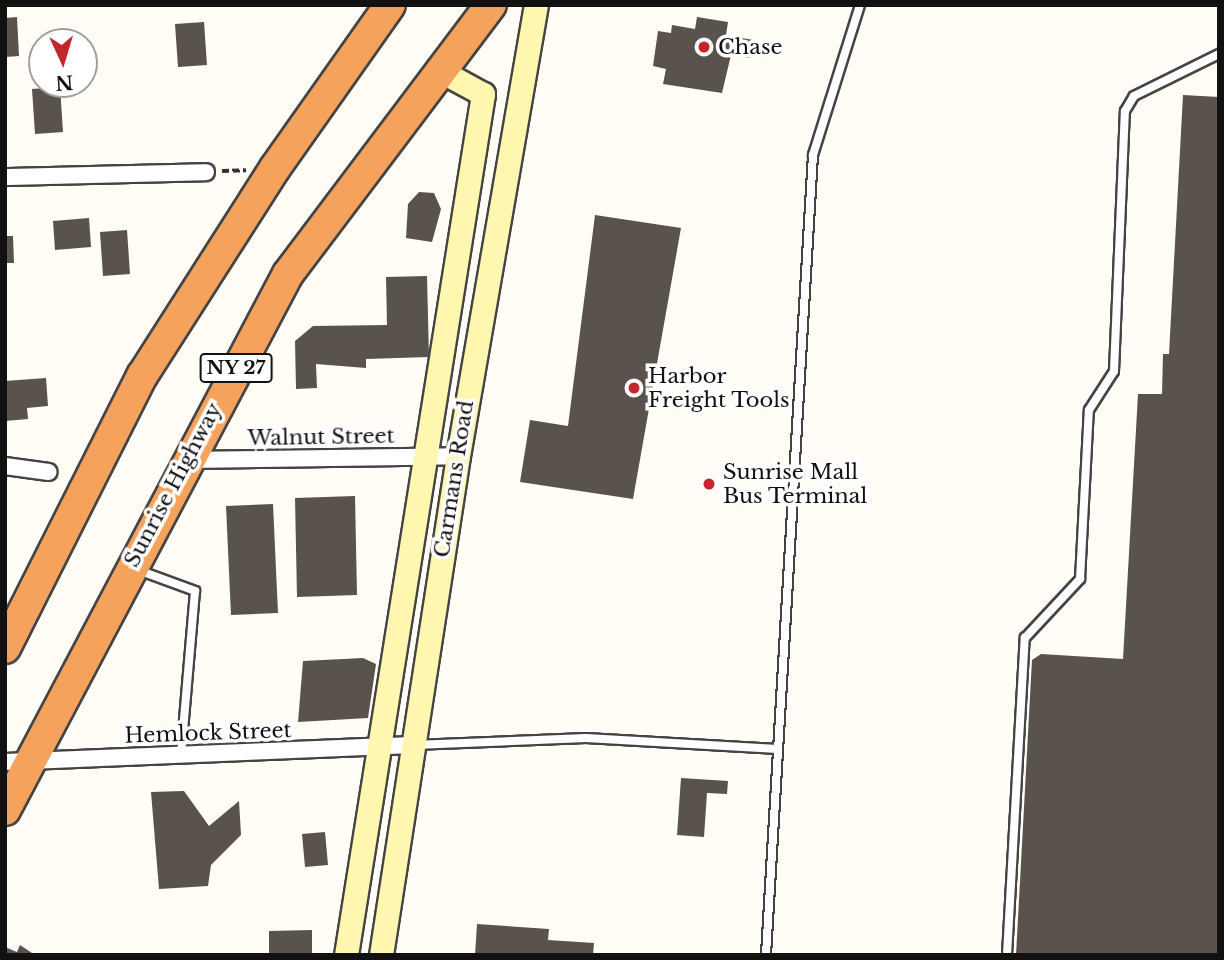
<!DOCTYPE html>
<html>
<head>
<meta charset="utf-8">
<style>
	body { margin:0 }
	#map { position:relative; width:1224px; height:960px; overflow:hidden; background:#fffdf5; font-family:"Libre Baskerville",serif }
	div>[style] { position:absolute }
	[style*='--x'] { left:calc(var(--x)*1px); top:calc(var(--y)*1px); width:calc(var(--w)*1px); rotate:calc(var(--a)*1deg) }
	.building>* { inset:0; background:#5a524d }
	.path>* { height:3.5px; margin-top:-1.75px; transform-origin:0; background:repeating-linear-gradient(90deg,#333 0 7px,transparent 0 10.5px) }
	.roads { filter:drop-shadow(2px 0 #444) drop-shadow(-2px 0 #444) drop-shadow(0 2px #444) drop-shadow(0 -2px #444) }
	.lane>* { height:8px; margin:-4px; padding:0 4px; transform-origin:4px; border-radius:4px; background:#fff }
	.street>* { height:16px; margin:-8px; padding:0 8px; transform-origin:8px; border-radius:8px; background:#fff }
	.secondary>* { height:23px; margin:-11.5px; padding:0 11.5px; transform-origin:11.5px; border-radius:11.5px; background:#fff6b0 }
	.highway>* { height:30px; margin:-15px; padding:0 15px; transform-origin:15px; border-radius:15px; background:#f5a25d }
	.dots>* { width:19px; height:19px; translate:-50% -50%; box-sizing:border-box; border:4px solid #fff; border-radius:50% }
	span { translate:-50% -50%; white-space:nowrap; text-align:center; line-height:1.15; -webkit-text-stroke:7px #fff; paint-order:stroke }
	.shield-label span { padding:2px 5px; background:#fff; border:2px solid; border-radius:5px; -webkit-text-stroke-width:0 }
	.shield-label { font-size:19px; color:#111; font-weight:700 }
	.poi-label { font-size:21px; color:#111 }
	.left { translate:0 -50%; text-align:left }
	.street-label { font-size:21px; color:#111 }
	.frame { position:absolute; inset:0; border:7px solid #111; pointer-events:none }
	.north { position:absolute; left:28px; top:28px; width:70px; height:70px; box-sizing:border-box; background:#fff; border:2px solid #a0a0a0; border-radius:50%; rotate:176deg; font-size:19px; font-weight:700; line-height:28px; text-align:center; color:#111 }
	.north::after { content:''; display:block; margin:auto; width:24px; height:32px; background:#c4262e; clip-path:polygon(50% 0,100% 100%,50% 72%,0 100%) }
</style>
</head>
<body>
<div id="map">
	<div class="building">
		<i style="clip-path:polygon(17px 17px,19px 56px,5px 57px,5px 18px)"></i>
		<i style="clip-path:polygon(697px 17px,728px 22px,726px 35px,753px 40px,750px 58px,731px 55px,722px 93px,663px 84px,666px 69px,653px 66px,658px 31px,671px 33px,672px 25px,695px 29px)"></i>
		<i style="clip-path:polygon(204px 22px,207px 65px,178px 67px,175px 24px)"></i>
		<i style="clip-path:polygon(60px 87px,63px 132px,35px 134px,32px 89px)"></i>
		<i style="clip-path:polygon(1183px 95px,1219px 97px,1219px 955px,1016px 955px,1032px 660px,1041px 654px,1123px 659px,1138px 394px,1162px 394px,1163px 354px,1169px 354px)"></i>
		<i style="clip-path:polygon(419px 192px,434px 193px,441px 209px,432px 242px,406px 238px,408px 204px)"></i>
		<i style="clip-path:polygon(595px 215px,681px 228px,633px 499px,520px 482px,530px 420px,568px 426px)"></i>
		<i style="clip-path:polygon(89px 218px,91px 247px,55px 250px,53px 221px)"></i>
		<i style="clip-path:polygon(127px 230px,130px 274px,103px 276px,100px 232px)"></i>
		<i style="clip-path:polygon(5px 236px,13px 236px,14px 263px,5px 263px)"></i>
		<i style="clip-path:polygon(427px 276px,429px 357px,366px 359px,366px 368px,316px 364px,317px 388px,296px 389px,295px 341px,313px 326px,387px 325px,386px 277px)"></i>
		<i style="clip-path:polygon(46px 378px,48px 406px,27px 408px,28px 419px,5px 421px,5px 381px)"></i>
		<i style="clip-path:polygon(355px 496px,357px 595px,297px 597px,295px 498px)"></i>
		<i style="clip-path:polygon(273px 504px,278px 613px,231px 615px,226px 506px)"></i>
		<i style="clip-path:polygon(363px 658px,376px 664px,368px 718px,298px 722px,303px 661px)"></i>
		<i style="clip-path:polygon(681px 778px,728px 781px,727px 794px,707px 793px,704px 837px,677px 835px)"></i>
		<i style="clip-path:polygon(184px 791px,209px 826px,239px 801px,241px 835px,211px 865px,208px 886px,159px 889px,151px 792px)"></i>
		<i style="clip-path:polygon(325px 832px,328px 865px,305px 867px,302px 834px)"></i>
		<i style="clip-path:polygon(477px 924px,549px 929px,548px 940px,594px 943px,593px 955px,475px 955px)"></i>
		<i style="clip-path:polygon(312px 930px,312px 955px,269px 955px,269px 931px)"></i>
		<i style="clip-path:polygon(20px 945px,35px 955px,5px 955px,5px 947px,17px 952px)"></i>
	</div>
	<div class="path">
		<i style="--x:222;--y:171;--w:24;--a:-2"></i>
	</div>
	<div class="roads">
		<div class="lane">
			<i style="--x:138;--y:570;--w:61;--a:20.2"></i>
			<i style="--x:195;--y:591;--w:165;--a:94.9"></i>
			<i style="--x:414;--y:745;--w:172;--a:-2.3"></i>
			<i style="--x:586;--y:738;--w:192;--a:3.3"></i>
			<i style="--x:766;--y:955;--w:801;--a:-86.64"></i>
			<i style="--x:813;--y:155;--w:157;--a:-72.6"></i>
			<i style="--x:1007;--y:955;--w:318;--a:-86.8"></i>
			<i style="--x:1025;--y:638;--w:81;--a:-47"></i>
			<i style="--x:1080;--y:579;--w:169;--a:-87"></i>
			<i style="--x:1089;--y:410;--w:46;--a:-57.3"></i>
			<i style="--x:1114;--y:371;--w:260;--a:-87.6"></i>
			<i style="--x:1125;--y:111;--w:17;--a:-59"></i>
			<i style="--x:1134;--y:96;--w:95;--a:-26.3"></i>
		</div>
		<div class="street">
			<i style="--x:5;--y:177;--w:201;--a:-1.4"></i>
			<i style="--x:187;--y:460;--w:271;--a:-0.8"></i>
			<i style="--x:5;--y:466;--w:44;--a:7.8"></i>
			<i style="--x:5;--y:762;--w:408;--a:-2.4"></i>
		</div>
		<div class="secondary">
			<i style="--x:346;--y:955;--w:872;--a:-80.96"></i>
			<i style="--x:483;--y:94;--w:52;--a:-151.5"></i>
			<i style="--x:381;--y:955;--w:505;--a:-81.23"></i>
			<i style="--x:458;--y:456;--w:458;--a:-80.2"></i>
		</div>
		<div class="highway">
			<i style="--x:5;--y:648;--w:305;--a:-63.3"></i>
			<i style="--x:142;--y:376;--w:247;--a:-57.4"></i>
			<i style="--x:275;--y:168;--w:199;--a:-54.8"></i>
			<i style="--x:5;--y:810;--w:606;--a:-62.17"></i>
			<i style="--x:288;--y:274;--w:337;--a:-53"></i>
		</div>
	</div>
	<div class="dots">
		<i style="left:704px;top:47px;background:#c4262e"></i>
		<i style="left:634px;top:388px;background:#c4262e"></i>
		<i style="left:709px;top:484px;background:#c4262e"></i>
	</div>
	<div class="shield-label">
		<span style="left:236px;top:368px">NY 27</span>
	</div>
	<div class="poi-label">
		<span class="left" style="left:718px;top:47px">Chase</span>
		<span class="left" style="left:648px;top:388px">Harbor<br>Freight Tools</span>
		<span class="left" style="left:723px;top:484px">Sunrise Mall<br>Bus Terminal</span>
	</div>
	<div class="street-label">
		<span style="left:321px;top:437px;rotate:-1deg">Walnut Street</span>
		<span style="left:454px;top:479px;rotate:-81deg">Carmans Road</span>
		<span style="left:173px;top:485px;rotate:-62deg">Sunrise Highway</span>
		<span style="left:208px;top:733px;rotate:-2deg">Hemlock Street</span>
	</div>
	<div class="frame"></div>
	<div class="north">N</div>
</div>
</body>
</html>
